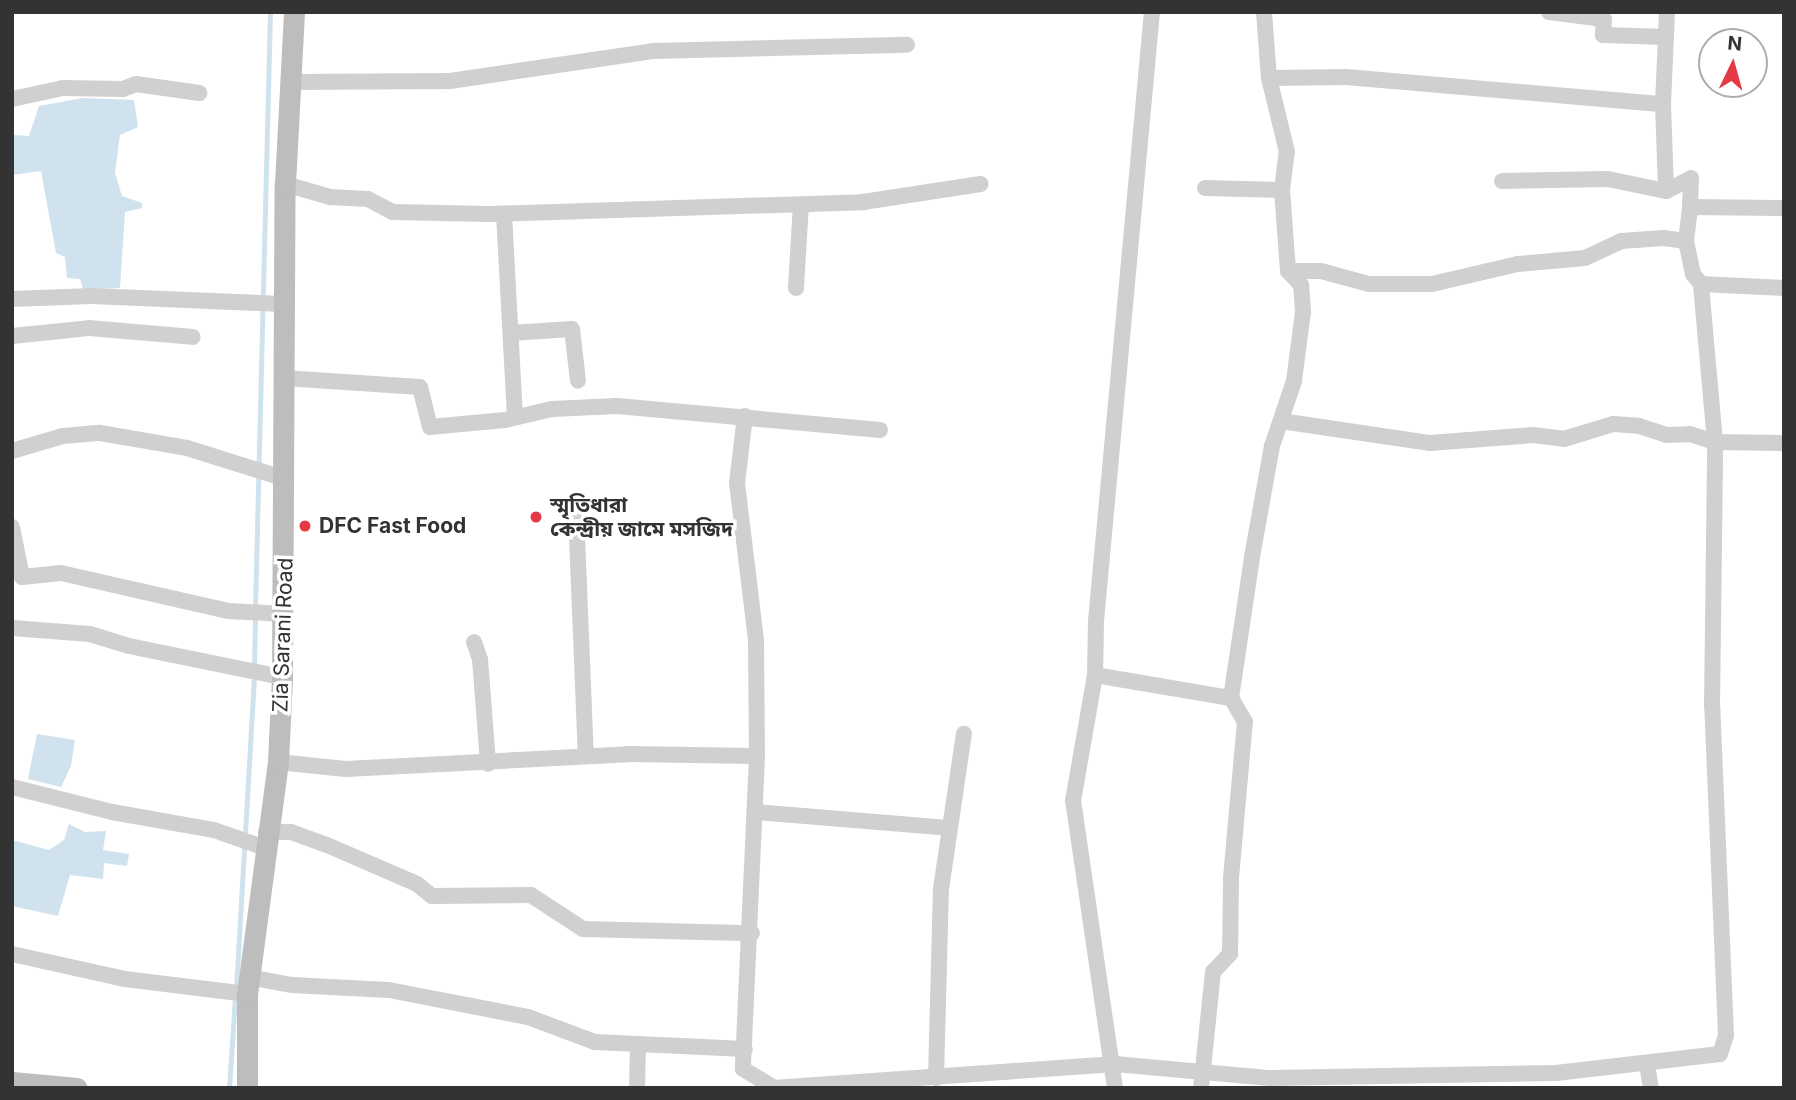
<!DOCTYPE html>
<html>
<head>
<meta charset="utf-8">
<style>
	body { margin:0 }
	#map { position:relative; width:1796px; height:1100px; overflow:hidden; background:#fff; font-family:Inter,"Noto Sans Bengali",sans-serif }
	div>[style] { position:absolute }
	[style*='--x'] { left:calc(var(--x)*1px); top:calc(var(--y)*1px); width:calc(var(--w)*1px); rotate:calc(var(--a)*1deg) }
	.water>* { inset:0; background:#cfe2ee }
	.stream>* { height:4.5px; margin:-2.25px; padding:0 2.25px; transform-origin:2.25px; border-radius:2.25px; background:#cfe2ee }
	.street>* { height:16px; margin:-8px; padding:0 8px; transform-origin:8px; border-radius:8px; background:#d0d0d0 }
	.secondary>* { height:21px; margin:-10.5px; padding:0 10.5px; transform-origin:10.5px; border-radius:10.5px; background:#bdbdbd }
	.dots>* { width:19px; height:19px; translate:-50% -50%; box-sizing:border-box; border:4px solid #fff; border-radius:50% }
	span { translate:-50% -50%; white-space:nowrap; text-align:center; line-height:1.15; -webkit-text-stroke:7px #fff; paint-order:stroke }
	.poi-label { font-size:21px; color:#333; font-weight:700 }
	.left { translate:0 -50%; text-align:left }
	.street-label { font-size:21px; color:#333 }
	.frame { position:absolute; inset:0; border:14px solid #333; pointer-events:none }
	.north { position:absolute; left:1698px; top:28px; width:70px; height:70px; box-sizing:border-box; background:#fff; border:2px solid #adadad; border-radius:50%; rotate:5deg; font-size:19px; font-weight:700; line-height:28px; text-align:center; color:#333 }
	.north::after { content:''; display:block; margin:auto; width:24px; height:32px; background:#e63946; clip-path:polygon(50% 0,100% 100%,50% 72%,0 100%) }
</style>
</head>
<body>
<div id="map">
	<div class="water">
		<i style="clip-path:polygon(83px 98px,134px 100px,138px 127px,120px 135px,115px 173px,122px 196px,142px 203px,142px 208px,125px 212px,120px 288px,83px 289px,80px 279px,67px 278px,65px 257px,56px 253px,41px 171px,12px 175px,12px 135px,29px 136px,39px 106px)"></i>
		<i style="clip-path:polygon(37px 734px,75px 740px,71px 766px,61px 787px,28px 779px)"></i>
		<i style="clip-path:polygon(69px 824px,85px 832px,106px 831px,103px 850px,129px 854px,127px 866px,104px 863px,103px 879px,70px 875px,58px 916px,12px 906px,12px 840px,49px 850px,64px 840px)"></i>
	</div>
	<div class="stream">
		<i style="--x:255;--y:608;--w:596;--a:-88.56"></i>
		<i style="--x:254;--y:668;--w:51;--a:-88.9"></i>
		<i style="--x:236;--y:989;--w:314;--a:-86.7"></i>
		<i style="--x:229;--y:1088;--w:90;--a:-86.2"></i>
	</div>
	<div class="street">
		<i style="--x:1264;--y:12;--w:66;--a:85.7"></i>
		<i style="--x:1269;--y:78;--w:77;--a:-0.7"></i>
		<i style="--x:1346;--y:77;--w:318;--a:4.9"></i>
		<i style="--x:1663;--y:104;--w:92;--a:-87.5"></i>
		<i style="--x:1549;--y:12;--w:55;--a:7.3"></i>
		<i style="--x:1604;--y:19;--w:16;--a:94"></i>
		<i style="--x:1603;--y:35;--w:63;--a:1.8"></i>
		<i style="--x:291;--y:82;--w:159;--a:-0.4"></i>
		<i style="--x:450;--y:81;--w:205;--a:-8.4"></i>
		<i style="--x:653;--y:51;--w:254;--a:-1.4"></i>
		<i style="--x:12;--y:99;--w:52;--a:-12.2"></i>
		<i style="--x:63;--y:88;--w:60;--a:1"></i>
		<i style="--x:123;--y:89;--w:14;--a:-21"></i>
		<i style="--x:136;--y:84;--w:64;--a:8.1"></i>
		<i style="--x:1663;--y:104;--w:87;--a:88"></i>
		<i style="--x:1502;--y:181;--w:106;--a:-1.1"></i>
		<i style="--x:1608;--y:179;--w:59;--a:11.7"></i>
		<i style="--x:1666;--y:191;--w:28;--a:-27"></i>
		<i style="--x:1691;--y:178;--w:29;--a:92"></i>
		<i style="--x:1690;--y:207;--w:94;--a:0.6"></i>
		<i style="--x:285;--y:184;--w:47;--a:16.1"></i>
		<i style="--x:330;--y:197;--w:38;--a:3"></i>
		<i style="--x:368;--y:199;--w:27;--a:28"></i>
		<i style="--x:392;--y:212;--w:97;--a:1.2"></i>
		<i style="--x:489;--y:214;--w:374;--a:-1.8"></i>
		<i style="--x:863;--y:202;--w:119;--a:-8.7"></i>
		<i style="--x:1205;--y:188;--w:77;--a:1.5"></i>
		<i style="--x:504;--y:214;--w:200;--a:86.9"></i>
		<i style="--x:1686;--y:241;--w:34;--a:-83"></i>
		<i style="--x:1288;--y:271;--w:33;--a:0"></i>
		<i style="--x:1321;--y:271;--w:50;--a:15.2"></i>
		<i style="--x:1369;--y:284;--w:63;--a:0"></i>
		<i style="--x:1432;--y:284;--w:88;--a:-13.1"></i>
		<i style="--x:1518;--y:264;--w:67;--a:-5.1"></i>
		<i style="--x:1585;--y:258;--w:40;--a:-25"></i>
		<i style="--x:1621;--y:241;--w:43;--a:-4"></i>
		<i style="--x:1664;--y:238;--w:22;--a:8"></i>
		<i style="--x:1686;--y:241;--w:34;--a:78"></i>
		<i style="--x:1693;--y:274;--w:13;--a:51"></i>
		<i style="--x:796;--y:288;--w:83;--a:-86.6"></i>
		<i style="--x:12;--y:299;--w:80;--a:-2.1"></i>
		<i style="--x:92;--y:296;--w:191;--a:2.4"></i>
		<i style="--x:511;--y:333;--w:61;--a:-3.8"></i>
		<i style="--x:572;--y:329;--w:52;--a:83.4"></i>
		<i style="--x:12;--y:336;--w:77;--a:-5.9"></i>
		<i style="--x:89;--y:328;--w:104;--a:4.9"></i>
		<i style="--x:284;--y:378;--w:136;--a:3.8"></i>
		<i style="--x:420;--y:387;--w:41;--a:76"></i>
		<i style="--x:430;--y:427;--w:75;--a:-5.3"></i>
		<i style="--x:505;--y:420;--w:48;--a:-13.2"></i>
		<i style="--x:552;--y:409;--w:65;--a:-2.6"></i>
		<i style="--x:617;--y:406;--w:264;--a:5.2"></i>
		<i style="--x:745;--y:416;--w:67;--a:96.8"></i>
		<i style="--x:737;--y:483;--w:159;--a:83.1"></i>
		<i style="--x:756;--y:641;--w:115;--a:89.5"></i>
		<i style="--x:1281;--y:421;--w:151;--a:8.4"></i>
		<i style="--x:1430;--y:443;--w:103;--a:-4.4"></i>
		<i style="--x:1533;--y:435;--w:31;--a:7"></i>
		<i style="--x:1564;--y:439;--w:51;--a:-17"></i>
		<i style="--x:1613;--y:424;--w:26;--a:4"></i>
		<i style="--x:1639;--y:426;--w:28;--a:18"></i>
		<i style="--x:1666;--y:435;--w:24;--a:-2"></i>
		<i style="--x:1690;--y:434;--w:26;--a:18"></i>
		<i style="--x:1715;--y:442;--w:69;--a:0.8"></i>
		<i style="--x:12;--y:451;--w:53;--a:-16.4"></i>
		<i style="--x:63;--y:436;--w:37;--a:-5"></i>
		<i style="--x:100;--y:433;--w:88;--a:9.8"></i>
		<i style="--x:187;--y:448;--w:104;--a:17.4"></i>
		<i style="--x:576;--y:511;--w:245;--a:87.7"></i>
		<i style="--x:12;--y:527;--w:51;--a:78.7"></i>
		<i style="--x:22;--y:577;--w:39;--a:-6"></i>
		<i style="--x:61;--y:573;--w:171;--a:12.8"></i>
		<i style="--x:228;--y:611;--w:57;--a:3"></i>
		<i style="--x:12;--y:628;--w:78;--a:4.4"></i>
		<i style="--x:90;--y:634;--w:41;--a:17.1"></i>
		<i style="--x:129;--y:646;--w:156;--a:11.5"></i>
		<i style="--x:474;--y:642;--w:18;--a:71"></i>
		<i style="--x:480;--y:659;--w:105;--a:85.6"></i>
		<i style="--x:1095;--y:675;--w:138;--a:9.6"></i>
		<i style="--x:278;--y:762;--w:68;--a:5.9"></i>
		<i style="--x:346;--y:769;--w:282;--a:-3"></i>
		<i style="--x:628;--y:754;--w:129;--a:0.9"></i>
		<i style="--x:757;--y:756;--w:313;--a:92.6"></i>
		<i style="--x:743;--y:1069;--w:35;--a:31"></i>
		<i style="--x:12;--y:787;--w:103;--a:14"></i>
		<i style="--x:112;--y:812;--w:104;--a:10"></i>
		<i style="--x:214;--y:830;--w:54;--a:19.4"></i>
		<i style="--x:755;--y:812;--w:194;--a:4.7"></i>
		<i style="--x:266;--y:832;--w:25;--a:0"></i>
		<i style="--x:291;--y:832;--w:38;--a:20"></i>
		<i style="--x:327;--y:845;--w:98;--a:23.4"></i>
		<i style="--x:417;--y:884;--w:19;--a:39"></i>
		<i style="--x:432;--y:896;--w:99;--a:-0.6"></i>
		<i style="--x:531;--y:895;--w:62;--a:33.2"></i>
		<i style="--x:583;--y:929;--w:169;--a:1.4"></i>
		<i style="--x:12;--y:954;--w:116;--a:12.5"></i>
		<i style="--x:125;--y:979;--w:123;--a:7"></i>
		<i style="--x:248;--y:977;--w:45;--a:10.3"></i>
		<i style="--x:292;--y:985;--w:97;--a:3"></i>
		<i style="--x:389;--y:990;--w:142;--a:11"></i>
		<i style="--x:528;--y:1017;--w:72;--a:20.5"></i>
		<i style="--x:595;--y:1042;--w:150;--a:2.7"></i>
		<i style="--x:1647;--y:1064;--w:24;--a:81"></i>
		<i style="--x:936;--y:1078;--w:189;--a:-88.5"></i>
		<i style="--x:941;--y:889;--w:157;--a:-81.6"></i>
		<i style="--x:637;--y:1088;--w:44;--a:-88.7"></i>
		<i style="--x:773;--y:1088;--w:343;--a:-4"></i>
		<i style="--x:1115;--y:1064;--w:156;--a:5.2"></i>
		<i style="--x:1270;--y:1078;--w:286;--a:-1"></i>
		<i style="--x:1556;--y:1073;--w:165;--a:-6.6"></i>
		<i style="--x:1720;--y:1054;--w:20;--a:-72"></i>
		<i style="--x:1726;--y:1035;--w:329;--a:-92.4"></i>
		<i style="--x:1712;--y:706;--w:264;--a:-89.3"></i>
		<i style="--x:1715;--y:442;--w:159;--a:-95.1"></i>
		<i style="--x:1701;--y:284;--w:83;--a:2.8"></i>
		<i style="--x:1115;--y:1088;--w:290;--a:-98.3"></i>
		<i style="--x:1073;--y:801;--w:128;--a:-80.1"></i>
		<i style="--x:1095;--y:675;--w:54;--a:-88.9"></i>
		<i style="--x:1096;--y:621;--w:612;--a:-84.75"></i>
		<i style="--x:1201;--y:1088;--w:117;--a:-84.1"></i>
		<i style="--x:1213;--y:972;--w:25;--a:-47"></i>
		<i style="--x:1230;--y:954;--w:76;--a:-89.2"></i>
		<i style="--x:1231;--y:878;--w:157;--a:-84.9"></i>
		<i style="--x:1245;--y:722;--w:28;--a:-120"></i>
		<i style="--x:1231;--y:698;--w:143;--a:-81.5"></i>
		<i style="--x:1252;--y:557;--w:113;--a:-79.8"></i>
		<i style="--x:1272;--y:446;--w:69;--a:-71.3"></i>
		<i style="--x:1294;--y:381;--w:70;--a:-82.6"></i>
		<i style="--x:1303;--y:312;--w:27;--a:-94"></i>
		<i style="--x:1301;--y:285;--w:19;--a:-133"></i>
		<i style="--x:1288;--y:271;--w:81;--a:-94.2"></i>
		<i style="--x:1282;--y:190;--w:38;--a:-83"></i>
		<i style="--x:1287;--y:152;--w:76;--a:-103.7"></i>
	</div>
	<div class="secondary">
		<i style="--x:12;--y:1082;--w:65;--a:5.3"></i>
		<i style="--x:247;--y:1088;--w:94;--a:-90"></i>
		<i style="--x:247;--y:994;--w:234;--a:-82.4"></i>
		<i style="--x:278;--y:762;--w:85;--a:-87.3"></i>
		<i style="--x:282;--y:677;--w:493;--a:-89.7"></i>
		<i style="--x:285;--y:184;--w:172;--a:-87"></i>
	</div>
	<div class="dots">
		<i style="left:536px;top:517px;background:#e63946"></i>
		<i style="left:305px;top:526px;background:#e63946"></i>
	</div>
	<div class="poi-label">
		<span class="left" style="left:550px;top:517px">স্মৃতিধারা<br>কেন্দ্রীয় জামে মসজিদ</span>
		<span class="left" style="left:319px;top:526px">DFC Fast Food</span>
	</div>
	<div class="street-label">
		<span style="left:283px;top:635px;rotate:-88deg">Zia Sarani Road</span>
	</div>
	<div class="frame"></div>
	<div class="north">N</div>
</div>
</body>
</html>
